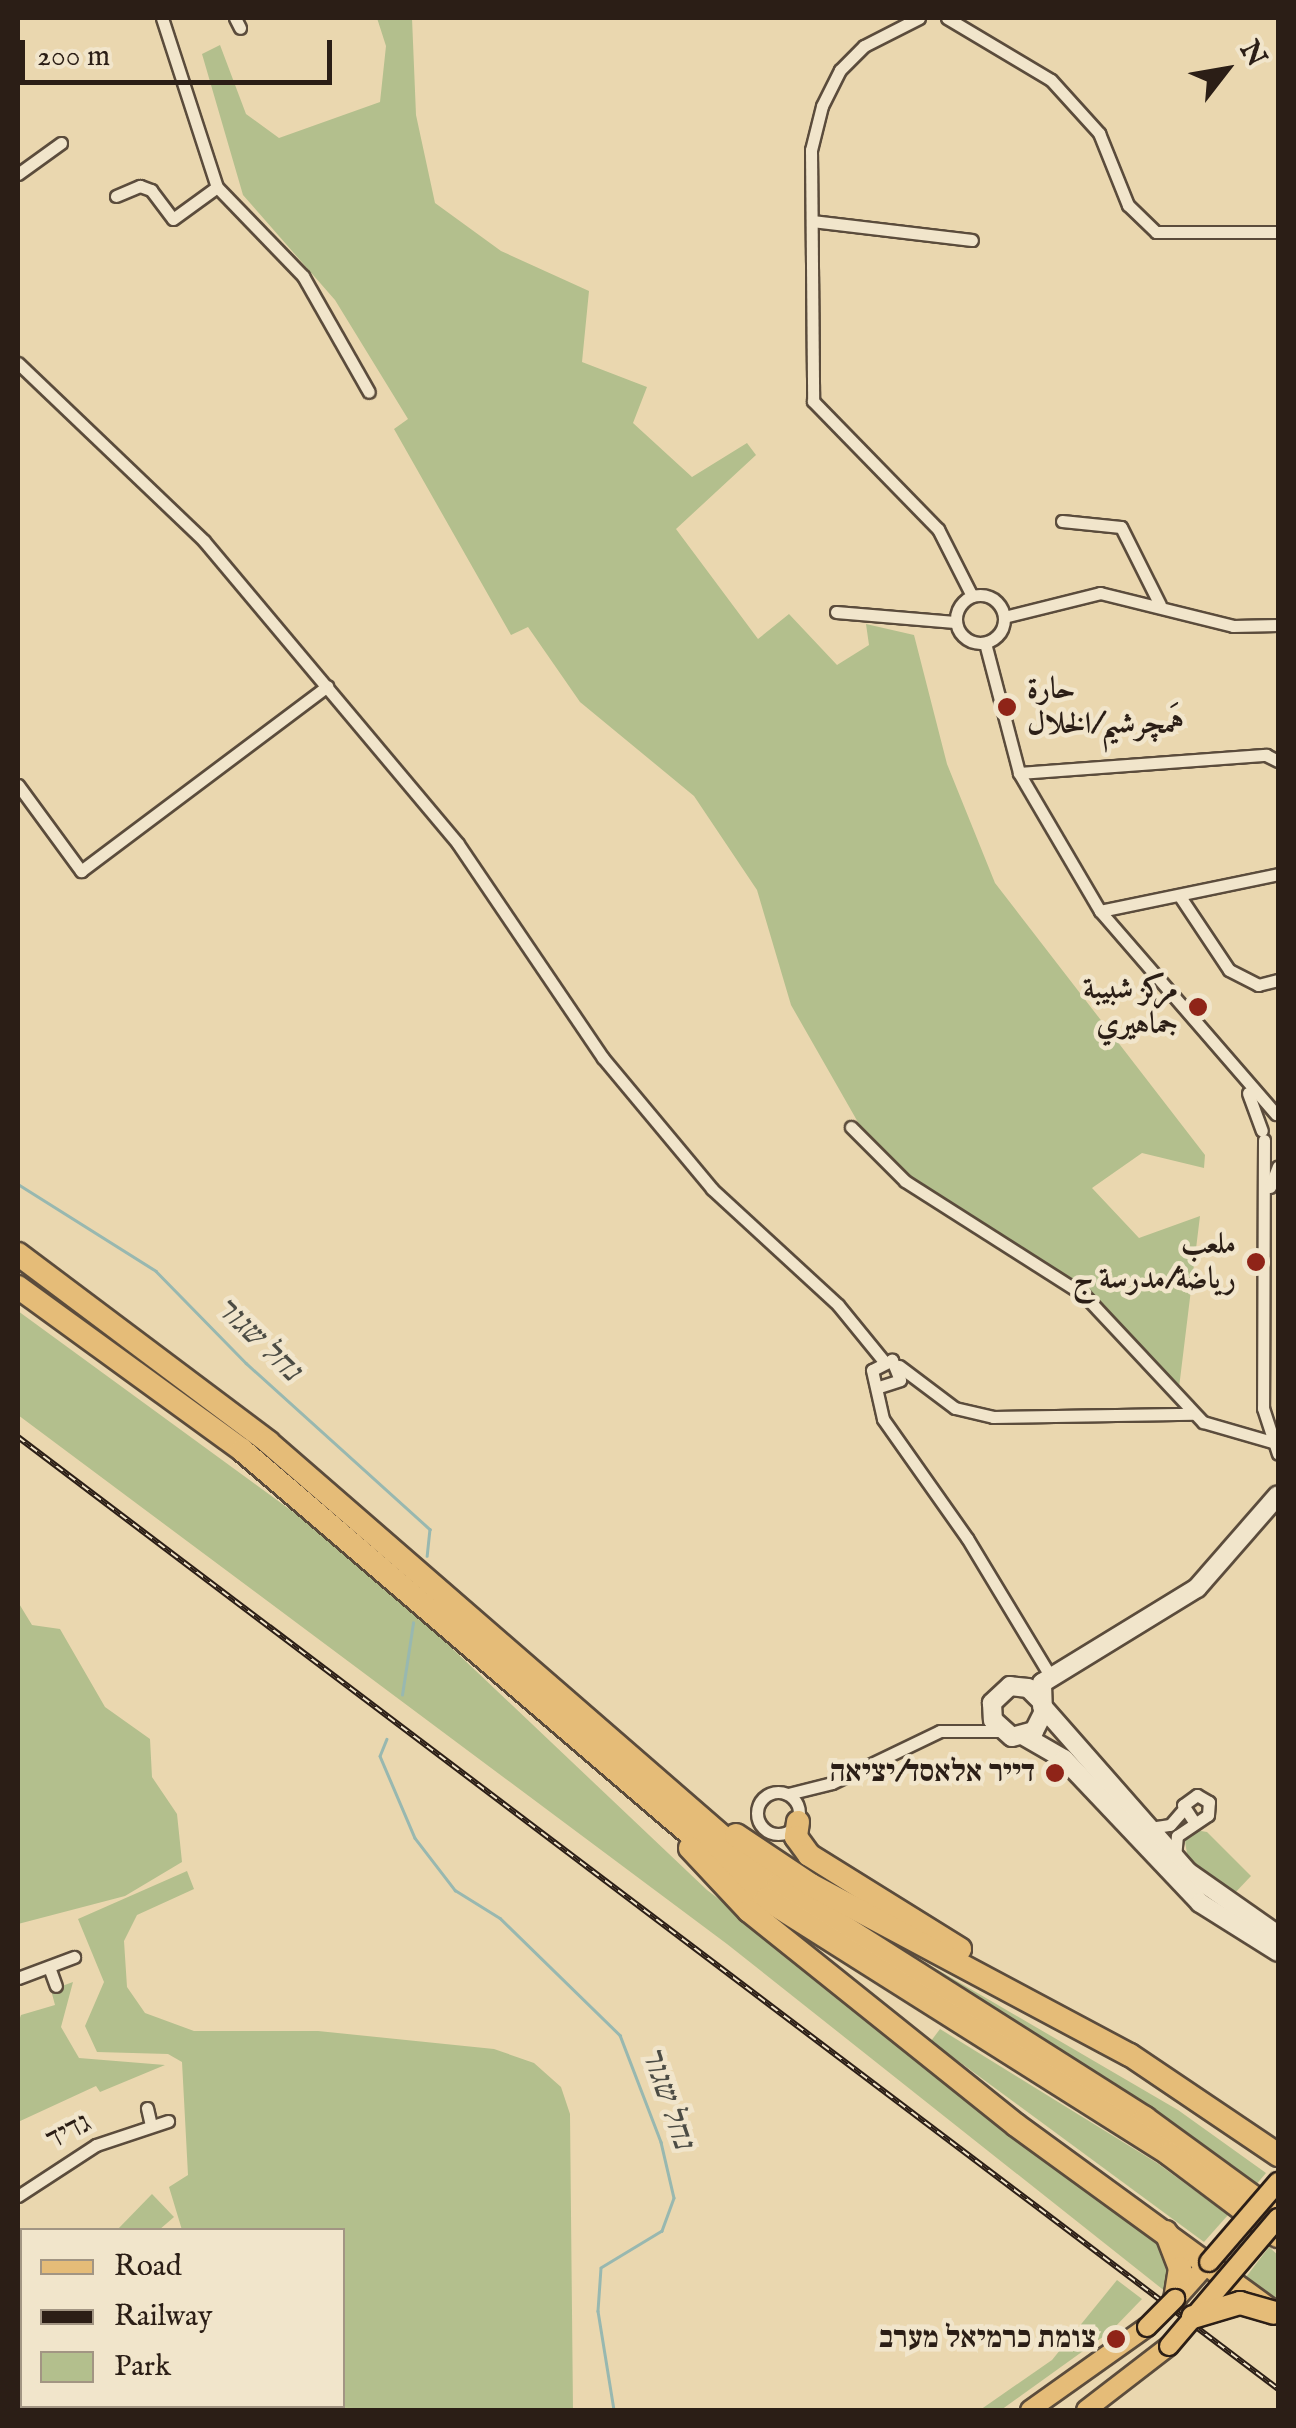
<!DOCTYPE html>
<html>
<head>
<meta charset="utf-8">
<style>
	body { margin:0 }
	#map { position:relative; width:1296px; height:2428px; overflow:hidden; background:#ead7af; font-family:"IM FELL English",Amiri,"Frank Ruhl Libre",serif }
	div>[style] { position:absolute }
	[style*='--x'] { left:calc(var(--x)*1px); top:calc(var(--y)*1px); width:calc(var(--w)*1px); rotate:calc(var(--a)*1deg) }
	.green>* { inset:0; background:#b3bf8d }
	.stream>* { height:2.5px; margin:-1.25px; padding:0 1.25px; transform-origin:1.25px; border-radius:1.25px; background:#98b8b0 }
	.roads { filter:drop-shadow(2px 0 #5b4c3c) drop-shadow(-2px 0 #5b4c3c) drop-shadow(0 2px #5b4c3c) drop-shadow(0 -2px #5b4c3c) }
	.street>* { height:11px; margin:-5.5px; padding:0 5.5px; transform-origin:5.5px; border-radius:5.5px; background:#f1e5cb }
	.street>.ring { margin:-5.5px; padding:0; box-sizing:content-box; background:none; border:11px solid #f1e5cb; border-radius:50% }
	.secondary>* { height:18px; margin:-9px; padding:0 9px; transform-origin:9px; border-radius:9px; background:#f1e5cb }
	.primary>* { height:18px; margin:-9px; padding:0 9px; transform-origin:9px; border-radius:9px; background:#e5bc78 }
	.highway>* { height:22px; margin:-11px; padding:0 11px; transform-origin:11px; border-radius:11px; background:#e5bc78 }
	.rail>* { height:6px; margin-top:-3px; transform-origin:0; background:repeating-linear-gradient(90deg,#f1e5cb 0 8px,#2b1e16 0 16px); box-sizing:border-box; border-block:2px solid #2b1e16 }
	.bridges { filter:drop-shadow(2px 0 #2b1e16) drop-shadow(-2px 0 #2b1e16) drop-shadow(0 2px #2b1e16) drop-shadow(0 -2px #2b1e16) }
	.primary-bridge>* { height:18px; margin:-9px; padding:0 9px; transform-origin:9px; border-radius:9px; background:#e5bc78 }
	.highway-bridge>* { height:22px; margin:-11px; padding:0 11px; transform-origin:11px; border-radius:11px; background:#e5bc78 }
	.dots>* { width:28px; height:28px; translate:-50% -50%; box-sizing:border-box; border:5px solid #f1e5cb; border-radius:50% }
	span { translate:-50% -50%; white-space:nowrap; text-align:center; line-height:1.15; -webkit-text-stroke:9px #f1e5cb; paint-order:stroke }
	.poi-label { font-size:30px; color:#2b1e16; font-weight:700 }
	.left { translate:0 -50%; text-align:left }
	.right { translate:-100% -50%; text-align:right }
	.street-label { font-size:30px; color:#2b1e16 }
	.water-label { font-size:32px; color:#4c4c44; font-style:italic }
	.frame { position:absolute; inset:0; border:20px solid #2b1e16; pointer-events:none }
	.legend { position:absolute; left:20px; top:2228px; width:325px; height:180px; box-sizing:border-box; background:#f1e5cb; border:2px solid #a29583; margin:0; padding:12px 18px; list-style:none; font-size:30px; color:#2b1e16 }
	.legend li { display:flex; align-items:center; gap:20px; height:50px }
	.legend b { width:50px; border:2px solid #a29583 }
	.north { position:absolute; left:1176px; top:20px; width:100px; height:100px; -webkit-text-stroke:8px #f1e5cb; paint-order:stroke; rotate:59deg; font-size:28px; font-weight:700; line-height:40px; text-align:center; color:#2b1e16 }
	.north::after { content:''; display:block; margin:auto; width:35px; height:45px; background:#2b1e16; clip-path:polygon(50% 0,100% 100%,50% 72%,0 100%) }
	.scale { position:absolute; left:20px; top:40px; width:312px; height:45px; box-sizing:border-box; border:5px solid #2b1e16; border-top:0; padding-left:12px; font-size:30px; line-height:35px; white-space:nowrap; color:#2b1e16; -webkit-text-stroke:8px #f1e5cb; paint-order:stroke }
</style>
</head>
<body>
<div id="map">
	<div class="green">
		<i style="clip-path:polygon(377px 18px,412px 18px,416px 115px,435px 203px,501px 251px,589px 291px,582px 362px,647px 387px,633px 423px,692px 477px,747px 443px,756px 455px,676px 529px,758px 639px,789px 614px,837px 665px,869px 645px,866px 624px,914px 635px,947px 764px,995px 883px,1205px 1155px,1204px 1168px,1142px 1153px,1092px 1188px,1139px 1238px,1200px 1216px,1178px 1396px,1073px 1288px,906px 1177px,863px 1131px,791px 1005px,757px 890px,694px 796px,580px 702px,528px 627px,511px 635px,394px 429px,408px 419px,335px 300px,243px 195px,202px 54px,220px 45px,246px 114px,279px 138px,380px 102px,386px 46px)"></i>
		<i style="clip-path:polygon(18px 1311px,359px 1560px,707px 1890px,876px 2019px,1003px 2129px,1158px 2245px,1169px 2268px,1166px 2292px,727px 1944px,18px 1415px)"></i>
		<i style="clip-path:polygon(18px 1602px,32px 1625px,60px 1629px,105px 1707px,150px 1739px,152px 1777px,177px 1814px,182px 1862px,125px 1896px,18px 1924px)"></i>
		<i style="clip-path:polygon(1195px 1830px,1207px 1832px,1251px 1876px,1233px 1895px,1188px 1860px,1185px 1841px)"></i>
		<i style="clip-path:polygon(187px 1871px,194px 1889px,137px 1915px,124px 1941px,127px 1987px,145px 2013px,194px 2031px,318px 2031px,494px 2049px,534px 2063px,561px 2087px,570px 2114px,573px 2410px,164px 2406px,342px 2406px,342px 2230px,182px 2230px,169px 2187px,188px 2175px,182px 2062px,168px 2054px,97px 2052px,85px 2026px,104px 1982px,78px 1919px)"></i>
		<i style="clip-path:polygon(902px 1949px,1178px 2110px,1266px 2173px,1255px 2186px,1193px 2139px,898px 1961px)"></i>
		<i style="clip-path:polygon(73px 1982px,61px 2027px,79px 2058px,165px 2065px,100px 2092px,96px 2086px,18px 2122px,18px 2023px,21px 2015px,55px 2005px,51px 1990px)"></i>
		<i style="clip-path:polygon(940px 2029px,1157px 2163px,1228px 2215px,1204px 2242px,931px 2041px)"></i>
		<i style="clip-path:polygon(152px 2194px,174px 2217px,159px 2230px,117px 2230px)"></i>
		<i style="clip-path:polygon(1269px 2247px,1278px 2255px,1278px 2304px,1246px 2277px)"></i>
		<i style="clip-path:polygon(1117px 2280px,1142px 2299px,1111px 2331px,1001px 2410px,980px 2410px,1052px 2360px)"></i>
	</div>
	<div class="stream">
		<i style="--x:18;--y:1184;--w:163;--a:32.2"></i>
		<i style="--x:156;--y:1271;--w:129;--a:45.6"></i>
		<i style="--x:246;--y:1363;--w:248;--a:42.1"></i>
		<i style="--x:430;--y:1529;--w:27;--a:96"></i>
		<i style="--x:402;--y:1695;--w:73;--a:-81.3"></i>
		<i style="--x:387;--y:1739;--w:18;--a:112"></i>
		<i style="--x:380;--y:1756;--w:89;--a:66.9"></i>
		<i style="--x:415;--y:1838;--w:66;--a:52.4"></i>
		<i style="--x:455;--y:1890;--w:53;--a:31.9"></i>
		<i style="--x:500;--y:1918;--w:168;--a:44.3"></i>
		<i style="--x:620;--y:2035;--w:115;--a:69"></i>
		<i style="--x:661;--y:2142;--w:57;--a:76.9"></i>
		<i style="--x:674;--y:2198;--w:35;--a:110"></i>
		<i style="--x:662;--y:2231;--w:71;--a:148.8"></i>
		<i style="--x:601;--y:2268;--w:43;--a:94"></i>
		<i style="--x:598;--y:2311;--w:100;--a:80.8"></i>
	</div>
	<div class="roads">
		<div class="street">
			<i style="--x:162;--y:18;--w:178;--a:72"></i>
			<i style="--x:217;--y:187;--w:124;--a:46"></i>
			<i style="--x:303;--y:276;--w:133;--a:60.4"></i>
			<i style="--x:235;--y:18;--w:11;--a:63"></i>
			<i style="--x:919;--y:18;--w:62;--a:153"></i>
			<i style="--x:864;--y:46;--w:34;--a:135"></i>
			<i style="--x:840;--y:70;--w:40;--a:116.6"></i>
			<i style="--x:822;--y:106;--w:45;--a:104"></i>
			<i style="--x:811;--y:150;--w:251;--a:89.5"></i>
			<i style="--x:813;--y:401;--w:179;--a:45.7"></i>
			<i style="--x:938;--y:529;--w:75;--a:63.1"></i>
			<i style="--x:947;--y:18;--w:121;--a:30.8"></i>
			<i style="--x:1051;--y:80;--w:72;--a:47.8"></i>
			<i style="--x:1099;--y:133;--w:78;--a:68.1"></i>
			<i style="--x:1128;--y:205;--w:39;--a:44"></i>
			<i style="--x:1156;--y:232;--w:122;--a:0"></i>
			<i style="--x:18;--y:174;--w:53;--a:-35.8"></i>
			<i style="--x:116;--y:196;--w:26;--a:-23"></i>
			<i style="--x:140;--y:186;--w:12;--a:20"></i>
			<i style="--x:151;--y:190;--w:36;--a:53"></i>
			<i style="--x:173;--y:219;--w:54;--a:-36"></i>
			<i style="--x:812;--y:221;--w:161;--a:6.8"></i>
			<i style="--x:18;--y:363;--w:257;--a:43.7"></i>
			<i style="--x:204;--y:541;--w:395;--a:50"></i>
			<i style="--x:458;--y:844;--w:258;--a:55.9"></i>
			<i style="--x:603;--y:1058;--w:170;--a:50.2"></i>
			<i style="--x:712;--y:1189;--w:171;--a:42.6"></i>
			<i style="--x:838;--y:1305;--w:70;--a:50.8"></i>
			<i style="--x:1062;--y:521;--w:59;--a:5.8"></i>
			<i style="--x:1121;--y:527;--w:87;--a:63.4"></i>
			<i class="ring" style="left:956px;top:595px;width:37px;height:37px"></i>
			<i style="--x:836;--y:612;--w:119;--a:4.8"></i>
			<i style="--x:1004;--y:617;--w:99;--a:-14"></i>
			<i style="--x:1100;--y:593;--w:137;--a:13.9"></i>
			<i style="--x:1233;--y:626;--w:45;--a:-1.3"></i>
			<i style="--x:985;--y:643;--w:134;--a:75.3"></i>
			<i style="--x:1019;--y:773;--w:160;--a:59.6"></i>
			<i style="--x:1100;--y:911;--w:269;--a:49.1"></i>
			<i style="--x:1019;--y:773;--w:248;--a:-4.2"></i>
			<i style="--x:1266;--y:755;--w:13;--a:27"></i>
			<i style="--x:18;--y:785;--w:107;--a:53.8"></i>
			<i style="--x:81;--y:871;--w:308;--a:-36.9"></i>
			<i style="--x:1179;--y:895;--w:90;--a:56.3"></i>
			<i style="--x:1229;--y:970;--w:33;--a:27"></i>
			<i style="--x:1258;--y:985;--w:21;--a:-14"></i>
			<i style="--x:1100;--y:911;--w:182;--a:-11.7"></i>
			<i style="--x:1248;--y:1093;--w:40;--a:69.8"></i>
			<i style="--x:851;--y:1127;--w:76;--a:45"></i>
			<i style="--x:905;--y:1181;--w:212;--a:32.5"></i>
			<i style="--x:1084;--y:1295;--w:174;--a:46.9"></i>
			<i style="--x:1203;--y:1422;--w:72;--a:16.2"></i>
			<i style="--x:1264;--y:1140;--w:268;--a:90.2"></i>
			<i style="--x:1263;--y:1408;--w:48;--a:71.9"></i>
			<i style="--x:1270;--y:1187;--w:22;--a:-69"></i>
			<i style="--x:899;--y:1366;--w:70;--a:36.9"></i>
			<i style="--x:955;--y:1408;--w:39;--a:13"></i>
			<i style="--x:993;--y:1417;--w:200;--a:-0.9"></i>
			<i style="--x:879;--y:1387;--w:22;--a:-18"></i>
			<i style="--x:900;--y:1380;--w:22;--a:-112"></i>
			<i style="--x:892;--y:1360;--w:22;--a:153"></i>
			<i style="--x:872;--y:1370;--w:50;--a:77.3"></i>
			<i style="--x:883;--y:1419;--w:146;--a:54.8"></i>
			<i style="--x:967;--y:1538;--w:162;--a:58.9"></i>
			<i class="ring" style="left:757px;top:1792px;width:31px;height:31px"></i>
			<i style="--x:788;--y:1794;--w:45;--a:-14"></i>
			<i style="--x:832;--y:1783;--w:120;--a:-25.7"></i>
			<i style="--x:940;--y:1731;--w:60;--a:0"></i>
			<i style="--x:1150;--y:1828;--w:20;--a:-9"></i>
			<i style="--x:1170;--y:1825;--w:20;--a:-49"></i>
			<i style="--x:1175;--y:1858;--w:22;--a:-85"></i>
			<i style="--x:1177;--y:1836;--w:37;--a:-34"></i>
			<i style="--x:1208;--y:1815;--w:13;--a:-86"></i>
			<i style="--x:1209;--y:1802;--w:14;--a:-150"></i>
			<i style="--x:1197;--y:1795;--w:17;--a:144"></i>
			<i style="--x:1183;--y:1805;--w:20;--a:57"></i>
			<i style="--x:49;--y:1967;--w:20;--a:70"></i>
			<i style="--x:18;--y:1978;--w:60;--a:-20.6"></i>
			<i style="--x:147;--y:2108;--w:17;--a:77"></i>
			<i style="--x:18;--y:2196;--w:93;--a:-33.2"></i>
			<i style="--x:96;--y:2145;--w:76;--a:-18.4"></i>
			<i style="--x:18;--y:2278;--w:6;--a:51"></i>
			<i style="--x:137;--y:2406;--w:6;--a:45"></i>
		</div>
		<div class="secondary">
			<i style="--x:1040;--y:1700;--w:17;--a:-135"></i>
			<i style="--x:1028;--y:1688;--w:18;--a:-174"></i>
			<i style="--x:1010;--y:1686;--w:25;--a:137"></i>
			<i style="--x:992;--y:1703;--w:17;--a:87"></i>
			<i style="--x:993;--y:1720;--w:25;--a:42"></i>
			<i style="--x:1012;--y:1737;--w:23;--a:-15"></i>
			<i style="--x:1034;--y:1731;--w:20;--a:-63"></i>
			<i style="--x:1043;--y:1713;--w:30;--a:-92"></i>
			<i style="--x:1042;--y:1683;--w:182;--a:-31.5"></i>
			<i style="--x:1197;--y:1588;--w:123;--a:-48.9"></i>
			<i style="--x:1042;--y:1706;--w:221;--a:48.7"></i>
			<i style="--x:1188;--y:1872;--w:110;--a:35"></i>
			<i style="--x:1024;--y:1736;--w:46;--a:29.9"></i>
			<i style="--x:1064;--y:1759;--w:198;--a:46.6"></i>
			<i style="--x:1200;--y:1903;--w:92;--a:32.1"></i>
		</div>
		<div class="primary">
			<i style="--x:1176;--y:2299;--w:50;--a:-48.3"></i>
			<i style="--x:1030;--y:2410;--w:143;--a:-35.4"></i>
			<i style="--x:1086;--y:2410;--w:105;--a:-37.6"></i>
		</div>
		<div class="highway">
			<i style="--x:18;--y:1254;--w:313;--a:36.9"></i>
			<i style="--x:268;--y:1442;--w:676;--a:40.98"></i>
			<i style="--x:778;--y:1885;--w:435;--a:32.4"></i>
			<i style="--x:1145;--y:2118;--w:165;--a:36.1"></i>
			<i style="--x:18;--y:1287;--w:277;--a:36"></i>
			<i style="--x:242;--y:1450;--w:690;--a:40.59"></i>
			<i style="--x:766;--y:1899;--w:477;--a:32.3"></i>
			<i style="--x:1169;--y:2154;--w:136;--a:37"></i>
			<i style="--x:798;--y:1822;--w:15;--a:98"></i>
			<i style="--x:796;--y:1837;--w:22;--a:54"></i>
			<i style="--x:809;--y:1855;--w:178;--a:31.9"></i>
			<i style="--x:736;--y:1835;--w:90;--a:33.7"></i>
			<i style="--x:811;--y:1885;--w:361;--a:28.1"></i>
			<i style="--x:1130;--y:2055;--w:179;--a:34"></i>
			<i style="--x:690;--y:1848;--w:86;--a:46.9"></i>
			<i style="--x:749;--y:1911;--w:342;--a:38.7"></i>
			<i style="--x:1016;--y:2125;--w:319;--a:36.1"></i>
			<i style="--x:1166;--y:2232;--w:39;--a:69"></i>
			<i style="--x:1180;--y:2268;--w:31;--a:99"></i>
		</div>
	</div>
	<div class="rail">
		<i style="--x:18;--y:1437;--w:1579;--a:37.07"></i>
	</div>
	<div class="bridges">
		<div class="primary-bridge">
			<i style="--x:1209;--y:2262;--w:106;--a:-49.2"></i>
			<i style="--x:1147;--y:2327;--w:40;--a:-45"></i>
			<i style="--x:1169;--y:2346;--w:168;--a:-49.6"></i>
		</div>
		<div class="highway-bridge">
			<i style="--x:1193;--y:2317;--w:49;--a:-16.6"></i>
			<i style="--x:1240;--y:2303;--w:35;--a:16"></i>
		</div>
	</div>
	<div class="dots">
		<i style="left:1007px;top:707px;background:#8f2418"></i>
		<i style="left:1198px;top:1007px;background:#8f2418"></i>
		<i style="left:1256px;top:1262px;background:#8f2418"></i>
		<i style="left:1055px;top:1773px;background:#8f2418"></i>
		<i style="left:1116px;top:2339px;background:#8f2418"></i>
	</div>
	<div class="poi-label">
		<span class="left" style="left:1027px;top:707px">حارة<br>هَمچرشيم/الخلال</span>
		<span class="right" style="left:1178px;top:1007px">مركز شبيبة<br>جماهيري</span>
		<span class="right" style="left:1236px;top:1262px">ملعب<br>رياضة/مدرسة ج</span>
		<span class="right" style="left:1035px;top:1773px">דייר אלאסד/יציאה</span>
		<span class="right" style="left:1096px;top:2339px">צומת כרמיאל מערב</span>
	</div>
	<div class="street-label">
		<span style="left:69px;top:2132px;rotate:-28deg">גדיד</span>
	</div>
	<div class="water-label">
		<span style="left:257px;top:1340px;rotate:44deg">נחל שגור</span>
		<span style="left:666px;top:2098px;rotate:71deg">נחל שגור</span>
	</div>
	<div class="frame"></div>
	<ul class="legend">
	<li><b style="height:12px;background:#e5bc78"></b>Road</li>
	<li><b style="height:12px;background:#2b1e16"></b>Railway</li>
	<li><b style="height:28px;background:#b3bf8d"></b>Park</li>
	</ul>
	<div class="north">N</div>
	<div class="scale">200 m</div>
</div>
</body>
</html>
